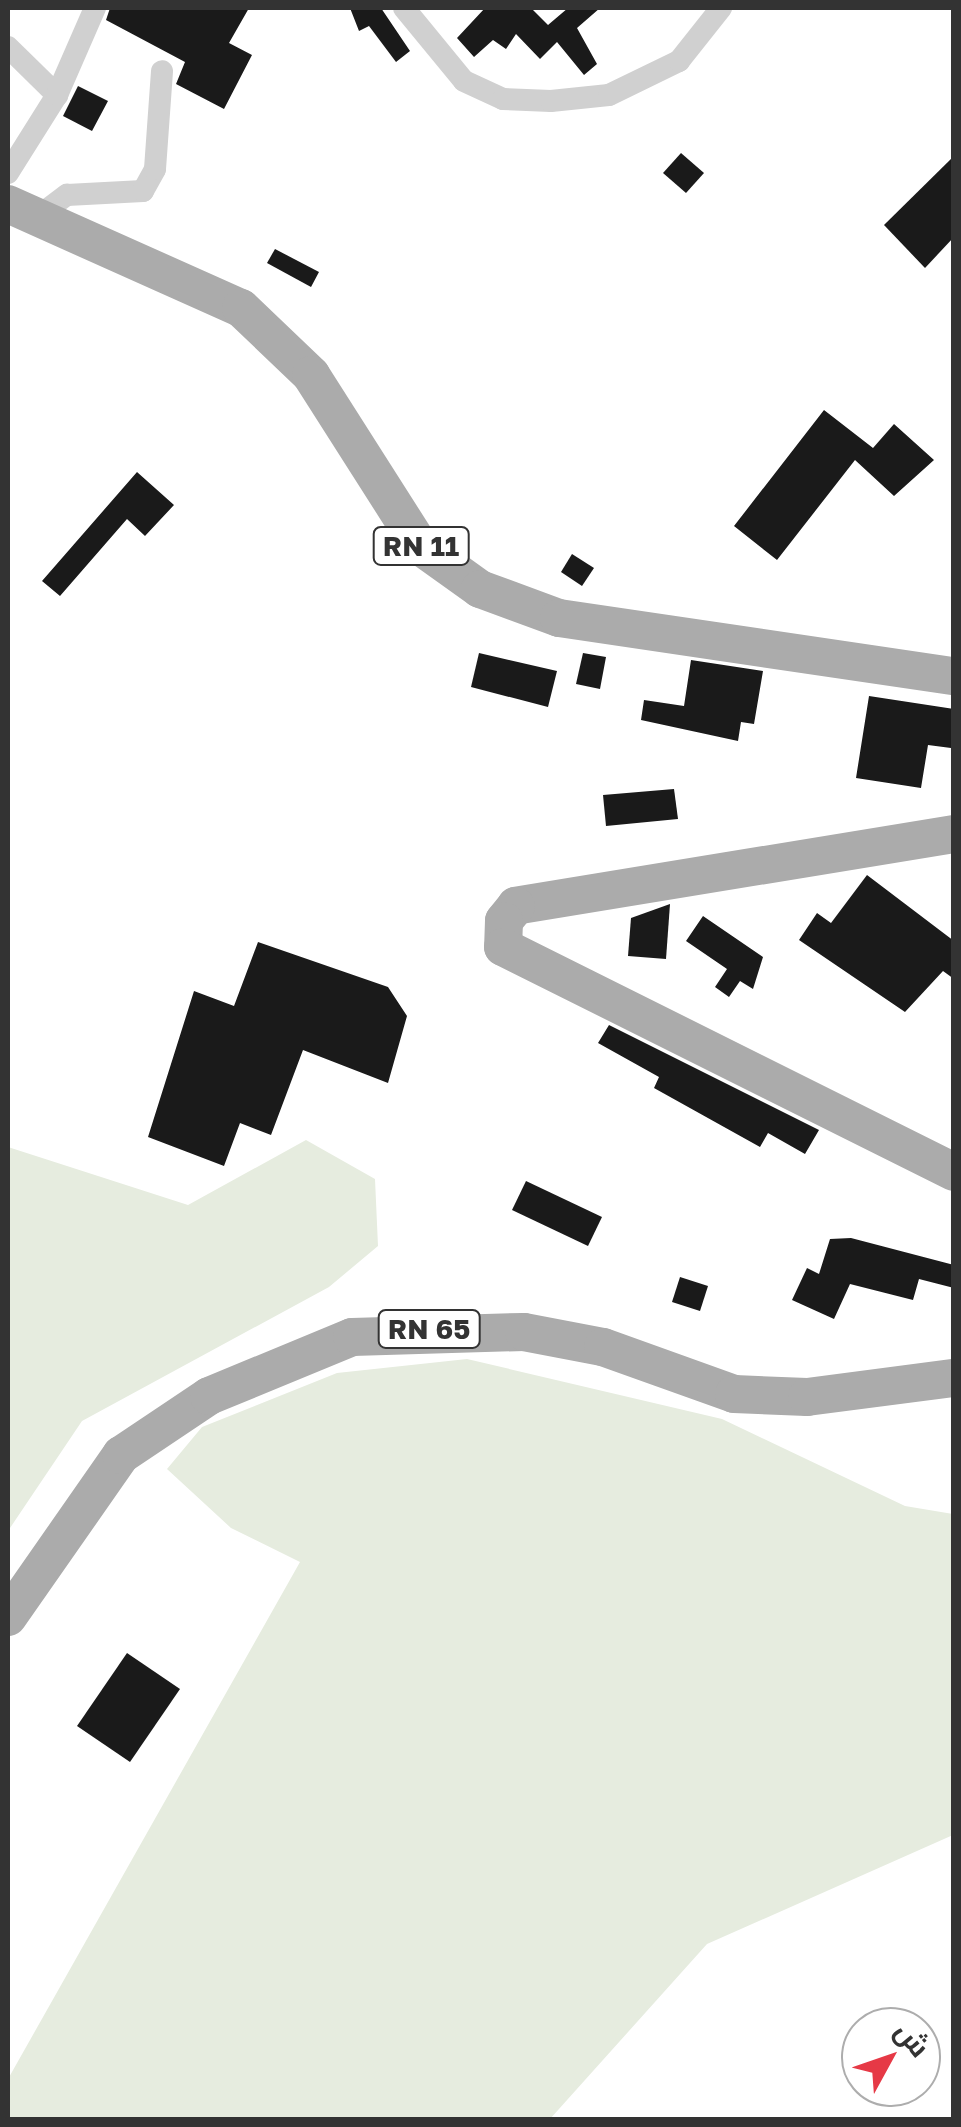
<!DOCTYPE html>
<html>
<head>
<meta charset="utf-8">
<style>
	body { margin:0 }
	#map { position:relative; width:961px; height:2127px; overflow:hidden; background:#fff; font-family:"Golos Text",Cairo,sans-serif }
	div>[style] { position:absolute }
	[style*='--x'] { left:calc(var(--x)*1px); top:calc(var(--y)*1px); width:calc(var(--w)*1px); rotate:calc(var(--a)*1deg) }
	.green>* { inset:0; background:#e6ecdf }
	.building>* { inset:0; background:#1a1a1a }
	.minor>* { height:22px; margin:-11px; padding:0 11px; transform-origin:11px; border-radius:11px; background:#d0d0d0 }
	.primary>* { height:38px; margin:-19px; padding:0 19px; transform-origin:19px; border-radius:19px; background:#ababab }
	span { translate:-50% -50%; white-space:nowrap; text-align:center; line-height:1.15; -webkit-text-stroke:10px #fff; paint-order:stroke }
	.shield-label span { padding:2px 8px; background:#fff; border:2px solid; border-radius:8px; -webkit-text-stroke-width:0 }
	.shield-label { font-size:28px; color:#333; font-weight:700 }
	.frame { position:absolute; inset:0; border:10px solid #333; pointer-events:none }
	.north { position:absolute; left:841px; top:2007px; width:100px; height:100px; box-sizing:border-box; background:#fff; border:2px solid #adadad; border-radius:50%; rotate:50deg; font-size:28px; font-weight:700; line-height:40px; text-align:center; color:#333 }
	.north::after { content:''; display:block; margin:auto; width:35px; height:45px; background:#e63946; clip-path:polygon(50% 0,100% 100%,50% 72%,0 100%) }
</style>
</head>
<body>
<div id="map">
	<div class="green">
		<i style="clip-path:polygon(306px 1140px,375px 1179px,378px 1246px,329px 1287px,82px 1421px,8px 1531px,8px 1147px,188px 1205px)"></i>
		<i style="clip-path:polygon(467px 1359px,722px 1419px,905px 1506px,953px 1514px,953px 1835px,707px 1944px,550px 2119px,8px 2119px,8px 2079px,300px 1562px,231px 1528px,167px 1469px,202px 1427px,337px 1373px)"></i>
	</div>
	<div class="building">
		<i style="clip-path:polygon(110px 8px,249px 8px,229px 43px,252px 55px,224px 109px,176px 84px,185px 62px,106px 20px)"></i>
		<i style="clip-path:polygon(350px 8px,381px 8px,410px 51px,396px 62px,369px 26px,359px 31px)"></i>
		<i style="clip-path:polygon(485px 8px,531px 8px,548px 25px,568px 8px,600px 8px,577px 28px,597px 64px,584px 75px,557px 42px,540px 59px,516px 34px,506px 49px,493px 40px,474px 57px,457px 38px)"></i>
		<i style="clip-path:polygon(78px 86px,108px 101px,92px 131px,63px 116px)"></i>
		<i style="clip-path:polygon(681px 153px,704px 173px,686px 193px,663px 173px)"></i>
		<i style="clip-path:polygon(954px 156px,954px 237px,925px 268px,884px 225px)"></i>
		<i style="clip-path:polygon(275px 249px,319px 272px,311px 287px,267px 263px)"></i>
		<i style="clip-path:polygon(824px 410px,873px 448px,894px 424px,934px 460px,894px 496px,855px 460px,777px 560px,734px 526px)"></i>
		<i style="clip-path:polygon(137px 472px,174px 505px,145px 536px,127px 519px,60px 596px,42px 581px)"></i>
		<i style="clip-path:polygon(572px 554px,594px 568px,582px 586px,561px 572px)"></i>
		<i style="clip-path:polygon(479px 653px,557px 671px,548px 707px,471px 687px)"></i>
		<i style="clip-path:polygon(583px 653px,606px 657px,600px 689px,576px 684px)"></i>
		<i style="clip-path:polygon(691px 660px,763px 671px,754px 724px,741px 722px,738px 741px,641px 720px,644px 700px,684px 706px)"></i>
		<i style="clip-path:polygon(869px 696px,954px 709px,951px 748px,928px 745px,921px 788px,856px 778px)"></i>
		<i style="clip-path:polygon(674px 789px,678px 819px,606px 826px,603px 795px)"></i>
		<i style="clip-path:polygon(867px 875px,954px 941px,954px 979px,943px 971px,905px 1012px,799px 940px,817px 913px,831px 923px)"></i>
		<i style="clip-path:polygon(670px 904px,666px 959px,628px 956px,631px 918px)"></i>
		<i style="clip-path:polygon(703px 916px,763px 957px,753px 989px,740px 981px,729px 997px,715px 987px,727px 969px,686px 941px)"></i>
		<i style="clip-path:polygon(258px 942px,388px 987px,407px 1016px,388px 1083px,303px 1050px,271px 1135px,240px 1123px,224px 1166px,148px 1137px,194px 991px,234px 1006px)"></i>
		<i style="clip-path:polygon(609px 1025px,819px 1130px,805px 1154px,768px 1133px,760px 1147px,654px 1088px,659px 1077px,598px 1043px)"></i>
		<i style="clip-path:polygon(526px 1181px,602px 1217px,588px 1246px,512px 1210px)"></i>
		<i style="clip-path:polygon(851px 1238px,954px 1265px,954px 1288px,919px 1279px,913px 1300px,850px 1284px,834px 1319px,792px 1300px,807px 1268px,819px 1274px,830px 1239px)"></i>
		<i style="clip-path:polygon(680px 1277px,708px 1286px,700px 1311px,672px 1302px)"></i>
		<i style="clip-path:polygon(127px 1653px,180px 1689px,130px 1762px,77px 1726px)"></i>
	</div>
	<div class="minor">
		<i style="--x:404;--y:8;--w:94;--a:50.6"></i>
		<i style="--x:464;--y:81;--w:43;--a:24.8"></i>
		<i style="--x:503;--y:99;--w:48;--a:2.4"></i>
		<i style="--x:551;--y:101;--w:58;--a:-5.9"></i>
		<i style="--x:609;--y:95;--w:78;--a:-25.9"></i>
		<i style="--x:679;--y:61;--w:68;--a:-51.6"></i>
		<i style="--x:8;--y:47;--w:69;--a:44.4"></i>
		<i style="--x:8;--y:173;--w:92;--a:-57.9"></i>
		<i style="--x:57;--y:95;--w:95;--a:-66.4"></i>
		<i style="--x:36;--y:218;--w:39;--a:-37"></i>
		<i style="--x:67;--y:195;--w:76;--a:-3"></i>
		<i style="--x:143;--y:191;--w:25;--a:-61"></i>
		<i style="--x:155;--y:169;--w:98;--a:-85.9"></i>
	</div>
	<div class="primary">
		<i style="--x:8;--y:204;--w:255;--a:24.1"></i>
		<i style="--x:241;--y:308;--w:97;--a:43.7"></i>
		<i style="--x:311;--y:375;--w:203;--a:57.5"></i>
		<i style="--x:420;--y:546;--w:74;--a:35.6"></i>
		<i style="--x:480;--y:589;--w:84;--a:20.2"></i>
		<i style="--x:559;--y:618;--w:399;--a:8.4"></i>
		<i style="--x:954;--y:834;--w:444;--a:170.7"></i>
		<i style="--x:516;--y:906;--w:19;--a:129"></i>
		<i style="--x:504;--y:921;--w:26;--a:92"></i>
		<i style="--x:503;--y:947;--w:504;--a:26.51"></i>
		<i style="--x:8;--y:1617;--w:198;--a:-55.1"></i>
		<i style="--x:121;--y:1455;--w:106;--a:-33.8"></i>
		<i style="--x:209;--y:1396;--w:155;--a:-22.4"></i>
		<i style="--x:352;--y:1337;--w:172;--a:-1.7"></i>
		<i style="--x:524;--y:1332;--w:80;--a:10.8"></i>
		<i style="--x:603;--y:1347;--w:139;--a:19.7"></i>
		<i style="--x:734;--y:1394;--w:73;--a:2.4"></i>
		<i style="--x:807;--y:1397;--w:148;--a:-7.4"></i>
	</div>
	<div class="shield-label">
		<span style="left:421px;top:546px">RN 11</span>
		<span style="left:429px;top:1329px">RN 65</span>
	</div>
	<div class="frame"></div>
	<div class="north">ش</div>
</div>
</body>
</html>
